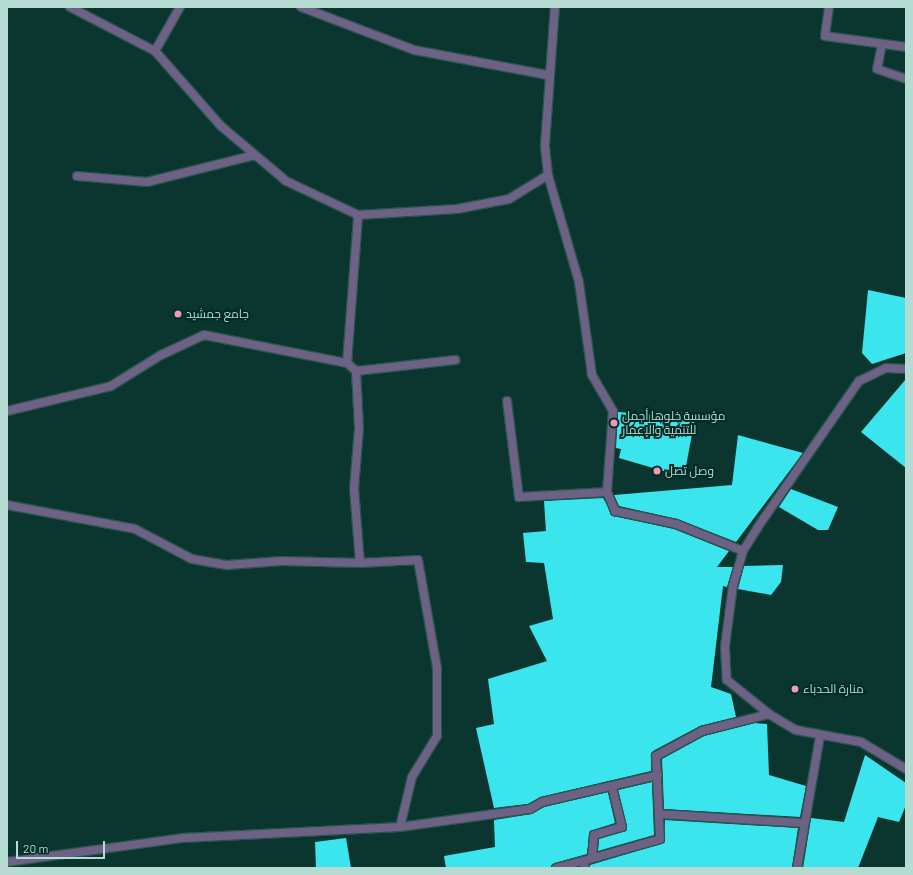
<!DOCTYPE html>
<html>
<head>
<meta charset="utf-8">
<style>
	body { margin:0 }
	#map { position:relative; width:913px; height:875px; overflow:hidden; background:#0a362f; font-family:Barlow,Cairo,sans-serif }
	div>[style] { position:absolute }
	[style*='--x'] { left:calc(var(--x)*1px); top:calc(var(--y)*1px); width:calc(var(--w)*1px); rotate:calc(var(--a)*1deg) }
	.building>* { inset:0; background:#3be5ee }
	.roads { filter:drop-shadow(1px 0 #29544d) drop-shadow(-1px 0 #29544d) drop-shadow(0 1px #29544d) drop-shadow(0 -1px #29544d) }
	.lane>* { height:8px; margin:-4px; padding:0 4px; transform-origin:4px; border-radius:4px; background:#6d6186 }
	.street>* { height:8px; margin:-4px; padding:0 4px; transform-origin:4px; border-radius:4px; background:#6d6186 }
	.dots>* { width:11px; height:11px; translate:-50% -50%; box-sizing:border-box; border:2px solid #002c25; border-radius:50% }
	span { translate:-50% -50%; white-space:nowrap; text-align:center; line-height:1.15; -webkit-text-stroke:4px #002c25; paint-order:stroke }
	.poi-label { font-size:12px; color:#b6dbd3 }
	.left { translate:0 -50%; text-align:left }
	.frame { position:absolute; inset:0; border:8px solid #b6dbd3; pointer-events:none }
	.scale { position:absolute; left:16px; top:841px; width:89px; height:18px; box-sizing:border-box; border:2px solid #b6dbd3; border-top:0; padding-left:5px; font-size:12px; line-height:14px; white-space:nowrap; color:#b6dbd3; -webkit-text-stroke:3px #002c25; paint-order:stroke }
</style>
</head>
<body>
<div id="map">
	<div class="building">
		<i style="clip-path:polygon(868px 290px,906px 298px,906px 353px,872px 364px,862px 353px)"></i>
		<i style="clip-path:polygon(906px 379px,906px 468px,861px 432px)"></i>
		<i style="clip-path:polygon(618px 412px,695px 418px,684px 477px,619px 458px,621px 449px,616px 448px)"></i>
		<i style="clip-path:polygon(738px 435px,803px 453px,736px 542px,677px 519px,619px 506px,614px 495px,732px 485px)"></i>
		<i style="clip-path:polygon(791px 489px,838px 507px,828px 530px,818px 530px,779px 507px)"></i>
		<i style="clip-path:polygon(603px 498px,614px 516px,674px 529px,729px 551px,717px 567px,733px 567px,727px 587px,723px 586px,711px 687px,731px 694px,736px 717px,700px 726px,653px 751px,651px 771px,541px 797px,528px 804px,494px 808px,476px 728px,494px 724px,488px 679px,547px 661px,529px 626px,553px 619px,544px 563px,526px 562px,523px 533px,546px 531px,544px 501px)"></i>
		<i style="clip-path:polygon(783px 565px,781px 582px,771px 595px,738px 589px,744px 566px)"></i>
		<i style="clip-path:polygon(754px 723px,767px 724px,769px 775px,806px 786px,800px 817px,664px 809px,662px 759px,704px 736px)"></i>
		<i style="clip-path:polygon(865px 755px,906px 783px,906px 805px,899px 822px,878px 817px,858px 868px,803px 868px,811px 818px,844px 822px)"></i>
		<i style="clip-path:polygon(652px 782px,654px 835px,598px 851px,599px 839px,627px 829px,618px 790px)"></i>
		<i style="clip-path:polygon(608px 792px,615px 823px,590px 831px,587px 854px,555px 863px,551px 868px,446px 868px,444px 856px,495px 847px,494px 820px,531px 814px,544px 807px)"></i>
		<i style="clip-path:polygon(665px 820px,798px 828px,792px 868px,590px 868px,590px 865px,663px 843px)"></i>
		<i style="clip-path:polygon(346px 838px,351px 868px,316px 868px,315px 842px)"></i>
	</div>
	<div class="roads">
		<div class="lane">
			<i style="--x:659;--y:814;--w:144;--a:3.6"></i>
			<i style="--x:592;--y:858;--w:23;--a:-85"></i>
			<i style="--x:594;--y:835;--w:29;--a:-16"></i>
			<i style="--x:622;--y:827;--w:41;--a:-104"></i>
			<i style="--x:556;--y:868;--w:28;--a:-15"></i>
			<i style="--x:583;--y:861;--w:7;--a:74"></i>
		</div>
		<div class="street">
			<i style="--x:70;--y:7;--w:96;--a:27.4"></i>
			<i style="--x:155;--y:51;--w:100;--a:48.7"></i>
			<i style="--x:221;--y:126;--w:85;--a:40.2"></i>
			<i style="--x:286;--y:181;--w:80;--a:25.3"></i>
			<i style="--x:358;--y:215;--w:99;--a:-3.5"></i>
			<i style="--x:457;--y:209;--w:53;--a:-10.9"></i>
			<i style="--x:509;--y:199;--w:46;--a:-31.6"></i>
			<i style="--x:301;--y:7;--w:121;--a:20.8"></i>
			<i style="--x:414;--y:50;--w:136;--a:10.6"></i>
			<i style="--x:829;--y:7;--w:29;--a:98"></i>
			<i style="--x:825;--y:36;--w:82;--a:7.7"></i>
			<i style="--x:882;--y:44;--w:25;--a:101"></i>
			<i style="--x:877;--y:69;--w:31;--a:19"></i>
			<i style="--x:155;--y:51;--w:51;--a:-60.4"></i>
			<i style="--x:77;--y:176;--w:70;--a:4.9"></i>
			<i style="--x:147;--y:182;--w:111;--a:-14"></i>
			<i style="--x:906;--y:369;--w:20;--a:-177"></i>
			<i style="--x:886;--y:368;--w:30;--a:154"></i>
			<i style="--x:859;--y:381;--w:178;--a:124.7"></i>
			<i style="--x:758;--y:527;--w:28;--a:122"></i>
			<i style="--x:743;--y:551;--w:35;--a:106"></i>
			<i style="--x:733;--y:585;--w:63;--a:97.4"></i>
			<i style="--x:725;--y:647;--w:33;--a:87"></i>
			<i style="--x:727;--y:680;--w:54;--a:39"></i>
			<i style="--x:769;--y:714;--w:31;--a:31"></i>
			<i style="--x:796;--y:730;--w:66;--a:10.5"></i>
			<i style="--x:861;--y:742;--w:52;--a:31"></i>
			<i style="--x:356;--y:371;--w:100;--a:-6.3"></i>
			<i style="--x:507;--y:401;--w:97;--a:82.9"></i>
			<i style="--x:519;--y:497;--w:88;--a:-3.3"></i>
			<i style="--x:607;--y:492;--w:81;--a:-85.8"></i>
			<i style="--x:613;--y:411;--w:42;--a:-120.3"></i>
			<i style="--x:592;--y:375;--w:94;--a:-98"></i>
			<i style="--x:579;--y:282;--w:111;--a:-106.2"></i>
			<i style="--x:548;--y:175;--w:30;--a:-96"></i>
			<i style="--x:545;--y:145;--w:138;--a:-85.9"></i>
			<i style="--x:7;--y:411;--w:107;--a:-13.5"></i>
			<i style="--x:111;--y:386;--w:59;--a:-31.8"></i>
			<i style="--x:161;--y:355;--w:47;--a:-24.9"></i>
			<i style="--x:204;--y:335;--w:146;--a:11.1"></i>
			<i style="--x:347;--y:363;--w:148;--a:-85.7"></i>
			<i style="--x:607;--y:492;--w:21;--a:67"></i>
			<i style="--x:615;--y:511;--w:62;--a:12"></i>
			<i style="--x:676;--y:524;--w:72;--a:21.9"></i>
			<i style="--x:7;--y:505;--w:130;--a:10.6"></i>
			<i style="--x:135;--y:529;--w:64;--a:27.8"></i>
			<i style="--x:192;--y:559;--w:36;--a:10"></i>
			<i style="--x:227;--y:565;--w:55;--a:-4.2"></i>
			<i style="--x:282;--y:561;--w:78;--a:1.5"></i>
			<i style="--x:360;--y:563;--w:74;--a:-94.6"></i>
			<i style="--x:354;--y:489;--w:61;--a:-85.3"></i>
			<i style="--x:359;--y:428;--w:57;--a:-93"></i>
			<i style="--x:356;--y:371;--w:12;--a:-138"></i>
			<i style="--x:360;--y:563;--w:58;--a:-3"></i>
			<i style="--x:418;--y:560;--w:110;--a:80"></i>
			<i style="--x:437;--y:668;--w:68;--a:90"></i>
			<i style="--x:437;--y:736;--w:48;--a:121.4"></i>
			<i style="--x:412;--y:777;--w:51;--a:103.5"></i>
			<i style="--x:583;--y:861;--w:80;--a:-15.9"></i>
			<i style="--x:660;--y:839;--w:83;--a:-92.8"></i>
			<i style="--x:656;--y:756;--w:52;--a:-28.5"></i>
			<i style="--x:702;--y:731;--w:69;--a:-14.2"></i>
			<i style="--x:7;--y:862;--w:178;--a:-7.8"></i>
			<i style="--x:183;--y:838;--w:217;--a:-2.9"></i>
			<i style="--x:400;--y:827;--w:131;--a:-7.9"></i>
			<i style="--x:530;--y:809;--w:14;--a:-30"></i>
			<i style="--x:542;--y:802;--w:119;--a:-13.1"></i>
			<i style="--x:797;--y:868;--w:134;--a:-80.1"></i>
		</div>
	</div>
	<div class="dots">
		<i style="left:178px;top:314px;background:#f09ab4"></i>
		<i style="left:614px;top:423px;background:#f09ab4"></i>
		<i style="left:657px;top:471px;background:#f09ab4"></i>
		<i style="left:795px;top:689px;background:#f09ab4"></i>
	</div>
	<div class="poi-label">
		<span class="left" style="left:186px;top:314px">جامع جمشيد</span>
		<span class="left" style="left:622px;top:423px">مؤسسة خلوها أجمل<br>للتنمية والإعمار</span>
		<span class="left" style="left:665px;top:471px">وصل تصل</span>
		<span class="left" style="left:803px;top:689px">منارة الحدباء</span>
	</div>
	<div class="frame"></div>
	<div class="scale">20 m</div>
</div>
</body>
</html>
